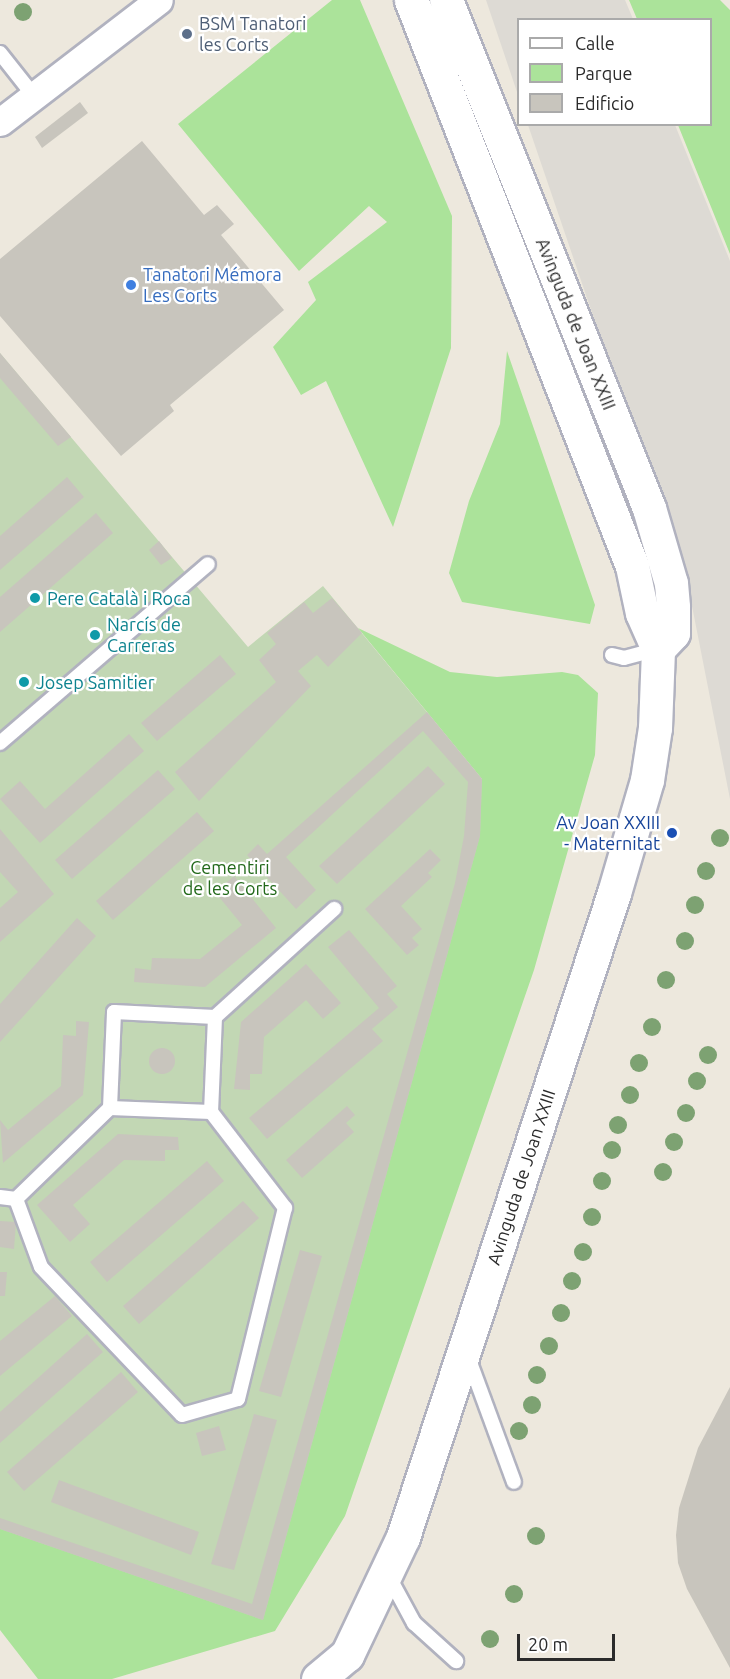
<!DOCTYPE html>
<html>
<head>
<meta charset="utf-8">
<style>
	body { margin:0 }
	#map { position:relative; width:730px; height:1679px; overflow:hidden; background:#ede8dd; font-family:Ubuntu,sans-serif }
	div>[style] { position:absolute }
	[style*='--x'] { left:calc(var(--x)*1px); top:calc(var(--y)*1px); width:calc(var(--w)*1px); rotate:calc(var(--a)*1deg) }
	.green>* { inset:0; background:#abe39a }
	.cemetery>* { inset:0; background:#c2d7b4 }
	.plaza>* { inset:0; background:#dddad4 }
	.building>* { inset:0; background:#c8c5bd }
	.round { border-radius:50% }
	.roads { filter:drop-shadow(2px 0 #b1b2bf) drop-shadow(-2px 0 #b1b2bf) drop-shadow(0 2px #b1b2bf) drop-shadow(0 -2px #b1b2bf) }
	.service>* { height:14px; margin:-7px; padding:0 7px; transform-origin:7px; border-radius:7px; background:#fff }
	.minor>* { height:27px; margin:-13.5px; padding:0 13.5px; transform-origin:13.5px; border-radius:13.5px; background:#fff }
	.tertiary>* { height:33px; margin:-16.5px; padding:0 16.5px; transform-origin:16.5px; border-radius:16.5px; background:#fff }
	.trees>* { width:18px; height:18px; margin:-9px; border-radius:50%; background:#7da272 }
	.dots>* { width:16px; height:16px; translate:-50% -50%; box-sizing:border-box; border:3px solid #fff; border-radius:50% }
	span { translate:-50% -50%; white-space:nowrap; text-align:center; line-height:1.15; -webkit-text-stroke:4.5px #fff; paint-order:stroke }
	.service-label { font-size:18px; color:#4e5e75 }
	.left { translate:0 -50%; text-align:left }
	.shop-label { font-size:18px; color:#366cbe }
	.street-label { font-size:18px; color:#2b2b2b }
	.culture-label { font-size:18px; color:#0d838f }
	.transit-label { font-size:18px; color:#164399 }
	.right { translate:-100% -50%; text-align:right }
	.park-label { font-size:18px; color:#22691a }
	.legend { position:absolute; left:517px; top:18px; width:195px; height:108px; box-sizing:border-box; background:#fff; border:2px solid #aaa; margin:0; padding:8px 10px; list-style:none; font-size:18px; color:#2b2b2b }
	.legend li { display:flex; align-items:center; gap:12px; height:30px }
	.legend b { width:30px; border:2px solid #aaa }
	.scale { position:absolute; left:517px; top:1634px; width:98px; height:27px; box-sizing:border-box; border:3px solid #2b2b2b; border-top:0; padding-left:8px; font-size:18px; line-height:21px; white-space:nowrap; color:#2b2b2b; -webkit-text-stroke:4px #fff; paint-order:stroke }
</style>
</head>
<body>
<div id="map">
	<div class="green">
		<i style="clip-path:polygon(332px 0,360px 0,452px 216px,451px 348px,393px 527px,326px 381px,301px 395px,273px 347px,316px 300px,308px 282px,387px 222px,369px 206px,299px 271px,178px 124px)"></i>
		<i style="clip-path:polygon(629px 0,720px 0,730px 10px,730px 254px,678px 125px,710px 124px,710px 20px,637px 19px)"></i>
		<i style="clip-path:polygon(507px 351px,595px 605px,590px 624px,462px 602px,449px 573px,469px 501px,500px 424px)"></i>
		<i style="clip-path:polygon(358px 628px,450px 672px,497px 677px,562px 672px,578px 675px,598px 693px,595px 755px,534px 970px,345px 1516px,275px 1631px,112px 1679px,38px 1679px,0 1630px,0 1529px,482px 779px)"></i>
	</div>
	<div class="cemetery">
		<i style="clip-path:polygon(0 353px,248px 647px,323px 586px,482px 779px,480px 836px,263px 1620px,0 1529px)"></i>
	</div>
	<div class="plaza">
		<i style="clip-path:polygon(486px 0,625px 0,633px 19px,518px 20px,518px 95px)"></i>
		<i style="clip-path:polygon(528px 125px,675px 125px,730px 261px,730px 799px,692px 606px)"></i>
	</div>
	<div class="building">
		<i style="clip-path:polygon(80px 102px,88px 113px,42px 148px,35px 137px)"></i>
		<i style="clip-path:polygon(142px 141px,204px 215px,217px 205px,234px 224px,221px 235px,284px 310px,170px 405px,174px 411px,121px 456px,0 316px,0 259px)"></i>
		<i style="clip-path:polygon(0 353px,71px 437px,58px 446px,0 378px)"></i>
		<i style="clip-path:polygon(67px 477px,84px 497px,0 570px,0 536px)"></i>
		<i style="clip-path:polygon(96px 513px,113px 533px,0 632px,0 597px)"></i>
		<i style="clip-path:polygon(159px 541px,172px 558px,161px 565px,149px 550px)"></i>
		<i style="clip-path:polygon(332px 598px,362px 633px,328px 667px,317px 655px,298px 671px,311px 686px,199px 801px,175px 772px,276px 682px,259px 660px,276px 644px,267px 633px,304px 602px,313px 613px)"></i>
		<i style="clip-path:polygon(220px 655px,236px 674px,157px 741px,141px 723px)"></i>
		<i style="clip-path:polygon(427px 712px,482px 779px,480px 836px,263px 1620px,0 1529px,0 1518px,252px 1604px,455px 883px,464px 836px,468px 782px,423px 731px,286px 857px,316px 890px,296px 909px,247px 855px,258px 844px,267px 854px)"></i>
		<i style="clip-path:polygon(129px 734px,144px 751px,40px 843px,0 799px,20px 781px,45px 809px)"></i>
		<i style="clip-path:polygon(428px 766px,445px 784px,337px 884px,319px 866px)"></i>
		<i style="clip-path:polygon(158px 770px,175px 789px,72px 879px,55px 860px)"></i>
		<i style="clip-path:polygon(197px 812px,214px 831px,113px 920px,96px 901px)"></i>
		<i style="clip-path:polygon(0 829px,54px 894px,0 942px,0 908px,18px 892px,0 872px)"></i>
		<i style="clip-path:polygon(430px 849px,441px 860px,428px 873px,432px 877px,401px 906px,422px 929px,412px 938px,419px 945px,407px 955px,365px 909px)"></i>
		<i style="clip-path:polygon(234px 876px,276px 928px,205px 987px,134px 982px,135px 968px,151px 970px,152px 958px,200px 959px,242px 925px,215px 892px)"></i>
		<i style="clip-path:polygon(77px 918px,96px 936px,0 1042px,0 1004px)"></i>
		<i style="clip-path:polygon(349px 930px,397px 986px,387px 994px,398px 1007px,372px 1029px,383px 1041px,267px 1139px,249px 1118px,379px 1008px,328px 947px)"></i>
		<i style="clip-path:polygon(306px 964px,341px 1003px,323px 1019px,306px 1000px,264px 1037px,262px 1074px,250px 1074px,250px 1090px,234px 1089px,241px 1022px)"></i>
		<i style="clip-path:polygon(76px 1021px,89px 1022px,83px 1095px,3px 1163px,0 1120px,8px 1130px,61px 1086px,63px 1035px,76px 1036px)"></i>
		<i class="round" style="left:149px;top:1048px;width:26px;height:26px"></i>
		<i style="clip-path:polygon(347px 1106px,355px 1115px,346px 1123px,354px 1132px,302px 1178px,286px 1160px)"></i>
		<i style="clip-path:polygon(118px 1134px,178px 1137px,179px 1150px,165px 1150px,165px 1161px,124px 1160px,73px 1205px,90px 1224px,70px 1242px,37px 1205px)"></i>
		<i style="clip-path:polygon(207px 1161px,224px 1181px,107px 1282px,90px 1262px)"></i>
		<i style="clip-path:polygon(243px 1201px,259px 1218px,139px 1324px,123px 1306px)"></i>
		<i style="clip-path:polygon(0 1221px,16px 1222px,14px 1249px,0 1247px)"></i>
		<i style="clip-path:polygon(300px 1250px,322px 1256px,281px 1397px,259px 1391px)"></i>
		<i style="clip-path:polygon(0 1272px,7px 1272px,5px 1296px,0 1296px)"></i>
		<i style="clip-path:polygon(55px 1296px,72px 1316px,0 1376px,0 1341px)"></i>
		<i style="clip-path:polygon(87px 1334px,103px 1352px,0 1443px,0 1412px)"></i>
		<i style="clip-path:polygon(121px 1372px,138px 1392px,24px 1491px,7px 1472px)"></i>
		<i style="clip-path:polygon(730px 1387px,730px 1668px,687px 1589px,678px 1563px,676px 1535px,679px 1508px,698px 1448px)"></i>
		<i style="clip-path:polygon(254px 1414px,277px 1420px,234px 1570px,211px 1564px)"></i>
		<i style="clip-path:polygon(219px 1426px,226px 1450px,202px 1456px,196px 1433px)"></i>
		<i style="clip-path:polygon(59px 1480px,199px 1532px,191px 1555px,51px 1502px)"></i>
	</div>
	<div class="roads">
		<div class="service">
			<i style="--x:0;--y:53;--w:55;--a:51.7"></i>
			<i style="--x:612;--y:655;--w:12;--a:14"></i>
			<i style="--x:624;--y:658;--w:34;--a:-15"></i>
			<i style="--x:0;--y:743;--w:274;--a:-40.7"></i>
			<i style="--x:114;--y:1012;--w:101;--a:2.8"></i>
			<i style="--x:215;--y:1017;--w:95;--a:92.4"></i>
			<i style="--x:211;--y:1112;--w:101;--a:-177.7"></i>
			<i style="--x:110;--y:1108;--w:96;--a:-87.6"></i>
			<i style="--x:215;--y:1017;--w:161;--a:-42.2"></i>
			<i style="--x:0;--y:1197;--w:16;--a:7"></i>
			<i style="--x:16;--y:1199;--w:131;--a:-44.1"></i>
			<i style="--x:16;--y:1199;--w:72;--a:69.8"></i>
			<i style="--x:41;--y:1267;--w:204;--a:46.4"></i>
			<i style="--x:182;--y:1415;--w:58;--a:-15.9"></i>
			<i style="--x:238;--y:1399;--w:197;--a:-76.2"></i>
			<i style="--x:285;--y:1208;--w:121;--a:-127.6"></i>
			<i style="--x:468;--y:1357;--w:133;--a:69.8"></i>
			<i style="--x:388;--y:1575;--w:55;--a:61.6"></i>
			<i style="--x:414;--y:1623;--w:57;--a:42.1"></i>
		</div>
		<div class="minor">
			<i style="--x:0;--y:122;--w:200;--a:-37.5"></i>
		</div>
		<div class="tertiary">
			<i style="--x:446;--y:0;--w:547;--a:68.22"></i>
			<i style="--x:649;--y:508;--w:78;--a:73.7"></i>
			<i style="--x:671;--y:583;--w:24;--a:85"></i>
			<i style="--x:673;--y:607;--w:26;--a:90"></i>
			<i style="--x:673;--y:633;--w:22;--a:133"></i>
			<i style="--x:318;--y:1679;--w:38;--a:-40"></i>
			<i style="--x:347;--y:1655;--w:131;--a:-64.6"></i>
			<i style="--x:403;--y:1537;--w:678;--a:-71.86"></i>
			<i style="--x:614;--y:893;--w:118;--a:-73.7"></i>
			<i style="--x:647;--y:780;--w:53;--a:-81.3"></i>
			<i style="--x:655;--y:728;--w:79;--a:-87.8"></i>
			<i style="--x:658;--y:649;--w:39;--a:-114"></i>
			<i style="--x:642;--y:613;--w:48;--a:-102"></i>
			<i style="--x:632;--y:566;--w:608;--a:-111.33"></i>
		</div>
	</div>
	<div class="trees">
		<i style="left:23px;top:12px"></i>
		<i style="left:720px;top:838px"></i>
		<i style="left:706px;top:871px"></i>
		<i style="left:695px;top:905px"></i>
		<i style="left:685px;top:941px"></i>
		<i style="left:666px;top:980px"></i>
		<i style="left:652px;top:1027px"></i>
		<i style="left:708px;top:1055px"></i>
		<i style="left:639px;top:1063px"></i>
		<i style="left:697px;top:1081px"></i>
		<i style="left:630px;top:1095px"></i>
		<i style="left:686px;top:1113px"></i>
		<i style="left:618px;top:1125px"></i>
		<i style="left:674px;top:1142px"></i>
		<i style="left:612px;top:1150px"></i>
		<i style="left:663px;top:1172px"></i>
		<i style="left:602px;top:1181px"></i>
		<i style="left:592px;top:1217px"></i>
		<i style="left:583px;top:1252px"></i>
		<i style="left:572px;top:1281px"></i>
		<i style="left:561px;top:1313px"></i>
		<i style="left:549px;top:1346px"></i>
		<i style="left:537px;top:1375px"></i>
		<i style="left:532px;top:1405px"></i>
		<i style="left:519px;top:1431px"></i>
		<i style="left:536px;top:1536px"></i>
		<i style="left:514px;top:1594px"></i>
		<i style="left:490px;top:1639px"></i>
	</div>
	<div class="dots">
		<i style="left:187px;top:34px;background:#5c6f8a"></i>
		<i style="left:131px;top:285px;background:#3f7fe0"></i>
		<i style="left:35px;top:598px;background:#0f9aa8"></i>
		<i style="left:95px;top:635px;background:#0f9aa8"></i>
		<i style="left:24px;top:682px;background:#0f9aa8"></i>
		<i style="left:672px;top:833px;background:#1a4fb4"></i>
	</div>
	<div class="service-label">
		<span class="left" style="left:199px;top:34px">BSM Tanatori<br>les Corts</span>
	</div>
	<div class="shop-label">
		<span class="left" style="left:143px;top:285px">Tanatori Mémora<br>Les Corts</span>
	</div>
	<div class="street-label">
		<span style="left:576px;top:324px;rotate:68deg">Avinguda de Joan XXIII</span>
		<span style="left:521px;top:1177px;rotate:-72deg">Avinguda de Joan XXIII</span>
	</div>
	<div class="culture-label">
		<span class="left" style="left:47px;top:598px">Pere Català i Roca</span>
		<span class="left" style="left:107px;top:635px">Narcís de<br>Carreras</span>
		<span class="left" style="left:36px;top:682px">Josep Samitier</span>
	</div>
	<div class="transit-label">
		<span class="right" style="left:660px;top:833px">Av Joan XXIII<br>- Maternitat</span>
	</div>
	<div class="park-label">
		<span style="left:230px;top:878px">Cementiri<br>de les Corts</span>
	</div>
	<ul class="legend">
	<li><b style="height:8px;background:#fff"></b>Calle</li>
	<li><b style="height:16px;background:#abe39a"></b>Parque</li>
	<li><b style="height:16px;background:#c8c5bd"></b>Edificio</li>
	</ul>
	<div class="scale">20 m</div>
</div>
</body>
</html>
